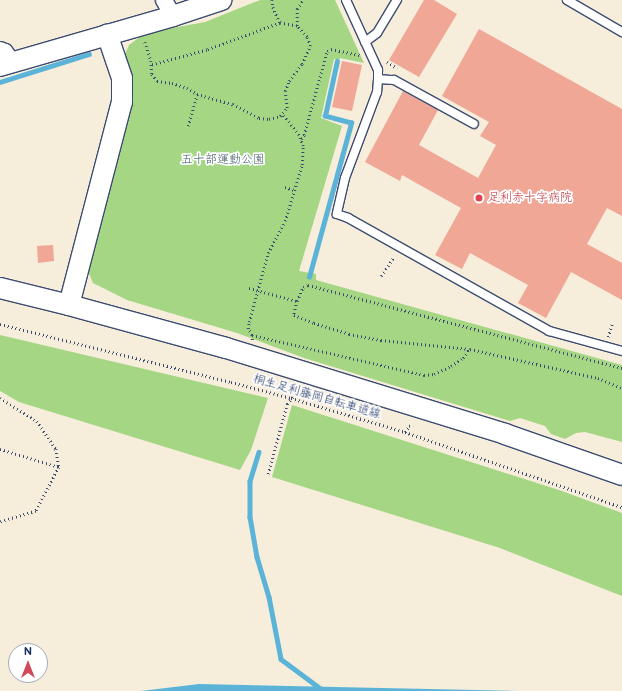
<!DOCTYPE html>
<html>
<head>
<meta charset="utf-8">
<style>
	body { margin:0 }
	#map { position:relative; width:622px; height:691px; overflow:hidden; background:#f6eddb; font-family:"Balsamiq Sans","Klee One",sans-serif }
	div>[style] { position:absolute }
	[style*='--x'] { left:calc(var(--x)*1px); top:calc(var(--y)*1px); width:calc(var(--w)*1px); rotate:calc(var(--a)*1deg) }
	.green>* { inset:0; background:#a5d684 }
	.water>* { inset:0; background:#5bb4d8 }
	.stream>* { height:4.5px; margin:-2.25px; padding:0 2.25px; transform-origin:2.25px; border-radius:2.25px; background:#5bb4d8 }
	.building>* { inset:0; background:#f0a796 }
	.path>* { height:2.5px; margin-top:-1.25px; transform-origin:0; background:repeating-linear-gradient(90deg,#3c4c71 0 1px,transparent 0 4px) }
	.roads { filter:drop-shadow(1px 0 #3c4c71) drop-shadow(-1px 0 #3c4c71) drop-shadow(0 1px #3c4c71) drop-shadow(0 -1px #3c4c71) }
	.service>* { height:8px; margin:-4px; padding:0 4px; transform-origin:4px; border-radius:4px; background:#fff }
	.minor>* { height:16px; margin:-8px; padding:0 8px; transform-origin:8px; border-radius:8px; background:#fff }
	.tertiary>* { height:20px; margin:-10px; padding:0 10px; transform-origin:10px; border-radius:10px; background:#fff }
	.dots>* { width:11px; height:11px; translate:-50% -50%; box-sizing:border-box; border:2px solid #fff; border-radius:50% }
	span { translate:-50% -50%; white-space:nowrap; text-align:center; line-height:1.15; -webkit-text-stroke:3.5px #fff; paint-order:stroke }
	.park-label { font-size:12px; color:#446169 }
	.health-label { font-size:12px; color:#be3a42 }
	.left { translate:0 -50%; text-align:left }
	.street-label { font-size:12px; color:#1b2f5e }
	.north { position:absolute; left:8px; top:643px; width:40px; height:40px; box-sizing:border-box; background:#fff; border:1px solid #a4acbf; border-radius:50%; rotate:0deg; font-size:11px; font-weight:700; line-height:16px; text-align:center; color:#1b2f5e }
	.north::after { content:''; display:block; margin:auto; width:14px; height:18px; background:#d1495b; clip-path:polygon(50% 0,100% 100%,50% 72%,0 100%) }
</style>
</head>
<body>
<div id="map">
	<div class="green">
		<i style="clip-path:polygon(260px 0,335px 0,364px 63px,340px 58px,339px 60px,334px 59px,321px 118px,342px 126px,299px 271px,316px 274px,316px 280px,622px 365px,622px 442px,585px 432px,576px 433px,565px 439px,551px 434px,545px 426px,520px 418px,510px 421px,304px 358px,237px 333px,127px 300px,93px 283px,89px 273px,89px 260px,125px 54px,129px 45px,140px 37px,167px 29px,205px 22px)"></i>
		<i style="clip-path:polygon(0 335px,268px 398px,251px 450px,240px 470px,19px 402px,0 391px)"></i>
		<i style="clip-path:polygon(292px 405px,559px 490px,622px 513px,622px 596px,500px 548px,272px 477px)"></i>
	</div>
	<div class="water">
		<i style="clip-path:polygon(199px 684px,517px 691px,141px 691px)"></i>
	</div>
	<div class="stream">
		<i style="--x:0;--y:82;--w:93;--a:-17.5"></i>
		<i style="--x:309;--y:277;--w:160;--a:-74.7"></i>
		<i style="--x:351;--y:123;--w:27;--a:-165"></i>
		<i style="--x:325;--y:116;--w:56;--a:-77.7"></i>
		<i style="--x:259;--y:452;--w:30;--a:107"></i>
		<i style="--x:250;--y:481;--w:36;--a:90"></i>
		<i style="--x:250;--y:517;--w:41;--a:80.1"></i>
		<i style="--x:257;--y:557;--w:42;--a:73.3"></i>
		<i style="--x:269;--y:597;--w:63;--a:79"></i>
		<i style="--x:281;--y:659;--w:54;--a:36.7"></i>
	</div>
	<div class="building">
		<i style="clip-path:polygon(424px 0,434px 0,457px 14px,419px 77px,389px 60px)"></i>
		<i style="clip-path:polygon(479px 29px,622px 109px,622px 216px,607px 208px,587px 244px,622px 263px,622px 300px,571px 272px,546px 318px,518px 303px,528px 285px,470px 253px,462px 269px,435px 255px,461px 208px,402px 175px,400px 181px,365px 162px,403px 91px,438px 110px,419px 145px,478px 178px,496px 145px,480px 136px,489px 122px,442px 96px)"></i>
		<i style="clip-path:polygon(342px 61px,362px 65px,352px 111px,332px 107px)"></i>
		<i style="clip-path:polygon(53px 245px,54px 261px,38px 263px,37px 246px)"></i>
	</div>
	<div class="path">
		<i style="--x:272;--y:0;--w:7;--a:82"></i>
		<i style="--x:273;--y:7;--w:17;--a:66"></i>
		<i style="--x:297;--y:26;--w:17;--a:-90"></i>
		<i style="--x:297;--y:9;--w:11;--a:-56"></i>
		<i style="--x:145;--y:42;--w:20;--a:72"></i>
		<i style="--x:151;--y:61;--w:13;--a:86"></i>
		<i style="--x:152;--y:74;--w:9;--a:54"></i>
		<i style="--x:157;--y:81;--w:15;--a:8"></i>
		<i style="--x:172;--y:83;--w:16;--a:18"></i>
		<i style="--x:187;--y:88;--w:12;--a:31"></i>
		<i style="--x:197;--y:94;--w:37;--a:16"></i>
		<i style="--x:233;--y:104;--w:30;--a:28"></i>
		<i style="--x:259;--y:118;--w:10;--a:6"></i>
		<i style="--x:269;--y:119;--w:11;--a:-15"></i>
		<i style="--x:280;--y:116;--w:11;--a:-49"></i>
		<i style="--x:287;--y:108;--w:17;--a:-97"></i>
		<i style="--x:285;--y:91;--w:11;--a:-68"></i>
		<i style="--x:289;--y:81;--w:21;--a:-53"></i>
		<i style="--x:302;--y:64;--w:20;--a:-66"></i>
		<i style="--x:310;--y:46;--w:9;--a:-108"></i>
		<i style="--x:307;--y:37;--w:15;--a:-132"></i>
		<i style="--x:297;--y:26;--w:17;--a:-170"></i>
		<i style="--x:280;--y:23;--w:78;--a:159.7"></i>
		<i style="--x:207;--y:50;--w:57;--a:164.7"></i>
		<i style="--x:387;--y:62;--w:12;--a:31"></i>
		<i style="--x:188;--y:126;--w:33;--a:-74"></i>
		<i style="--x:301;--y:139;--w:5;--a:-53"></i>
		<i style="--x:304;--y:135;--w:87;--a:-74.7"></i>
		<i style="--x:327;--y:51;--w:4;--a:-27"></i>
		<i style="--x:331;--y:49;--w:30;--a:12"></i>
		<i style="--x:285;--y:187;--w:9;--a:18"></i>
		<i style="--x:381;--y:276;--w:23;--a:-56"></i>
		<i style="--x:249;--y:288;--w:50;--a:15.2"></i>
		<i style="--x:297;--y:301;--w:14;--a:102"></i>
		<i style="--x:294;--y:315;--w:22;--a:22"></i>
		<i style="--x:314;--y:323;--w:37;--a:17"></i>
		<i style="--x:349;--y:334;--w:33;--a:11"></i>
		<i style="--x:381;--y:340;--w:89;--a:5.8"></i>
		<i style="--x:470;--y:349;--w:131;--a:12.8"></i>
		<i style="--x:598;--y:378;--w:26;--a:23"></i>
		<i style="--x:297;--y:301;--w:15;--a:-67"></i>
		<i style="--x:303;--y:287;--w:5;--a:-22"></i>
		<i style="--x:308;--y:285;--w:325;--a:14.8"></i>
		<i style="--x:0;--y:324;--w:238;--a:14.1"></i>
		<i style="--x:231;--y:382;--w:62;--a:14.9"></i>
		<i style="--x:291;--y:398;--w:119;--a:16.6"></i>
		<i style="--x:405;--y:432;--w:230;--a:19.1"></i>
		<i style="--x:252;--y:335;--w:177;--a:13.1"></i>
		<i style="--x:424;--y:375;--w:10;--a:-6"></i>
		<i style="--x:434;--y:374;--w:19;--a:-25"></i>
		<i style="--x:451;--y:366;--w:14;--a:-34"></i>
		<i style="--x:463;--y:358;--w:11;--a:-56"></i>
		<i style="--x:608;--y:337;--w:14;--a:-73"></i>
		<i style="--x:252;--y:340;--w:5;--a:-90"></i>
		<i style="--x:252;--y:335;--w:7;--a:-124"></i>
		<i style="--x:248;--y:329;--w:7;--a:-82"></i>
		<i style="--x:249;--y:322;--w:72;--a:-74.6"></i>
		<i style="--x:268;--y:253;--w:36;--a:-62"></i>
		<i style="--x:285;--y:221;--w:59;--a:-73.1"></i>
		<i style="--x:302;--y:165;--w:19;--a:-87"></i>
		<i style="--x:303;--y:146;--w:12;--a:-110"></i>
		<i style="--x:299;--y:135;--w:27;--a:-129"></i>
		<i style="--x:0;--y:398;--w:44;--a:31.9"></i>
		<i style="--x:37;--y:421;--w:34;--a:56"></i>
		<i style="--x:56;--y:449;--w:18;--a:81"></i>
		<i style="--x:59;--y:467;--w:50;--a:117.6"></i>
		<i style="--x:36;--y:511;--w:38;--a:163"></i>
		<i style="--x:405;--y:432;--w:7;--a:-56"></i>
		<i style="--x:409;--y:426;--w:4;--a:-14"></i>
		<i style="--x:0;--y:449;--w:62;--a:17"></i>
		<i style="--x:268;--y:474;--w:73;--a:-74.8"></i>
		<i style="--x:287;--y:404;--w:14;--a:-51"></i>
		<i style="--x:296;--y:393;--w:5;--a:-68"></i>
	</div>
	<div class="roads">
		<div class="service">
			<i style="--x:346;--y:0;--w:77;--a:65.4"></i>
			<i style="--x:378;--y:70;--w:9;--a:90"></i>
			<i style="--x:378;--y:79;--w:13;--a:94"></i>
			<i style="--x:377;--y:92;--w:92;--a:110.4"></i>
			<i style="--x:345;--y:178;--w:37;--a:103"></i>
			<i style="--x:337;--y:214;--w:12;--a:20"></i>
			<i style="--x:348;--y:218;--w:231;--a:29.3"></i>
			<i style="--x:549;--y:331;--w:76;--a:15.3"></i>
			<i style="--x:567;--y:0;--w:64;--a:30.2"></i>
			<i style="--x:365;--y:42;--w:15;--a:-37"></i>
			<i style="--x:377;--y:33;--w:39;--a:-59"></i>
			<i style="--x:378;--y:79;--w:16;--a:4"></i>
			<i style="--x:394;--y:80;--w:91;--a:28.8"></i>
		</div>
		<div class="minor">
			<i style="--x:164;--y:0;--w:18;--a:61"></i>
			<i style="--x:0;--y:50;--w:5;--a:22"></i>
			<i style="--x:5;--y:52;--w:12;--a:55"></i>
		</div>
		<div class="tertiary">
			<i style="--x:0;--y:66;--w:180;--a:-16.1"></i>
			<i style="--x:173;--y:16;--w:51;--a:-18.4"></i>
			<i style="--x:0;--y:288;--w:71;--a:13.8"></i>
			<i style="--x:69;--y:305;--w:163;--a:15.3"></i>
			<i style="--x:226;--y:348;--w:292;--a:17.1"></i>
			<i style="--x:505;--y:434;--w:124;--a:19.3"></i>
			<i style="--x:69;--y:305;--w:210;--a:-75.4"></i>
			<i style="--x:122;--y:102;--w:24;--a:-90"></i>
			<i style="--x:122;--y:78;--w:46;--a:-108.8"></i>
		</div>
	</div>
	<div class="dots">
		<i style="left:479px;top:198px;background:#e0444e"></i>
	</div>
	<div class="park-label">
		<span style="left:223px;top:160px">五十部運動公園</span>
	</div>
	<div class="health-label">
		<span class="left" style="left:488px;top:198px">足利赤十字病院</span>
	</div>
	<div class="street-label">
		<span style="left:317px;top:397px;rotate:16deg">桐生足利藤岡自転車道線</span>
	</div>
	<div class="north">N</div>
</div>
</body>
</html>
